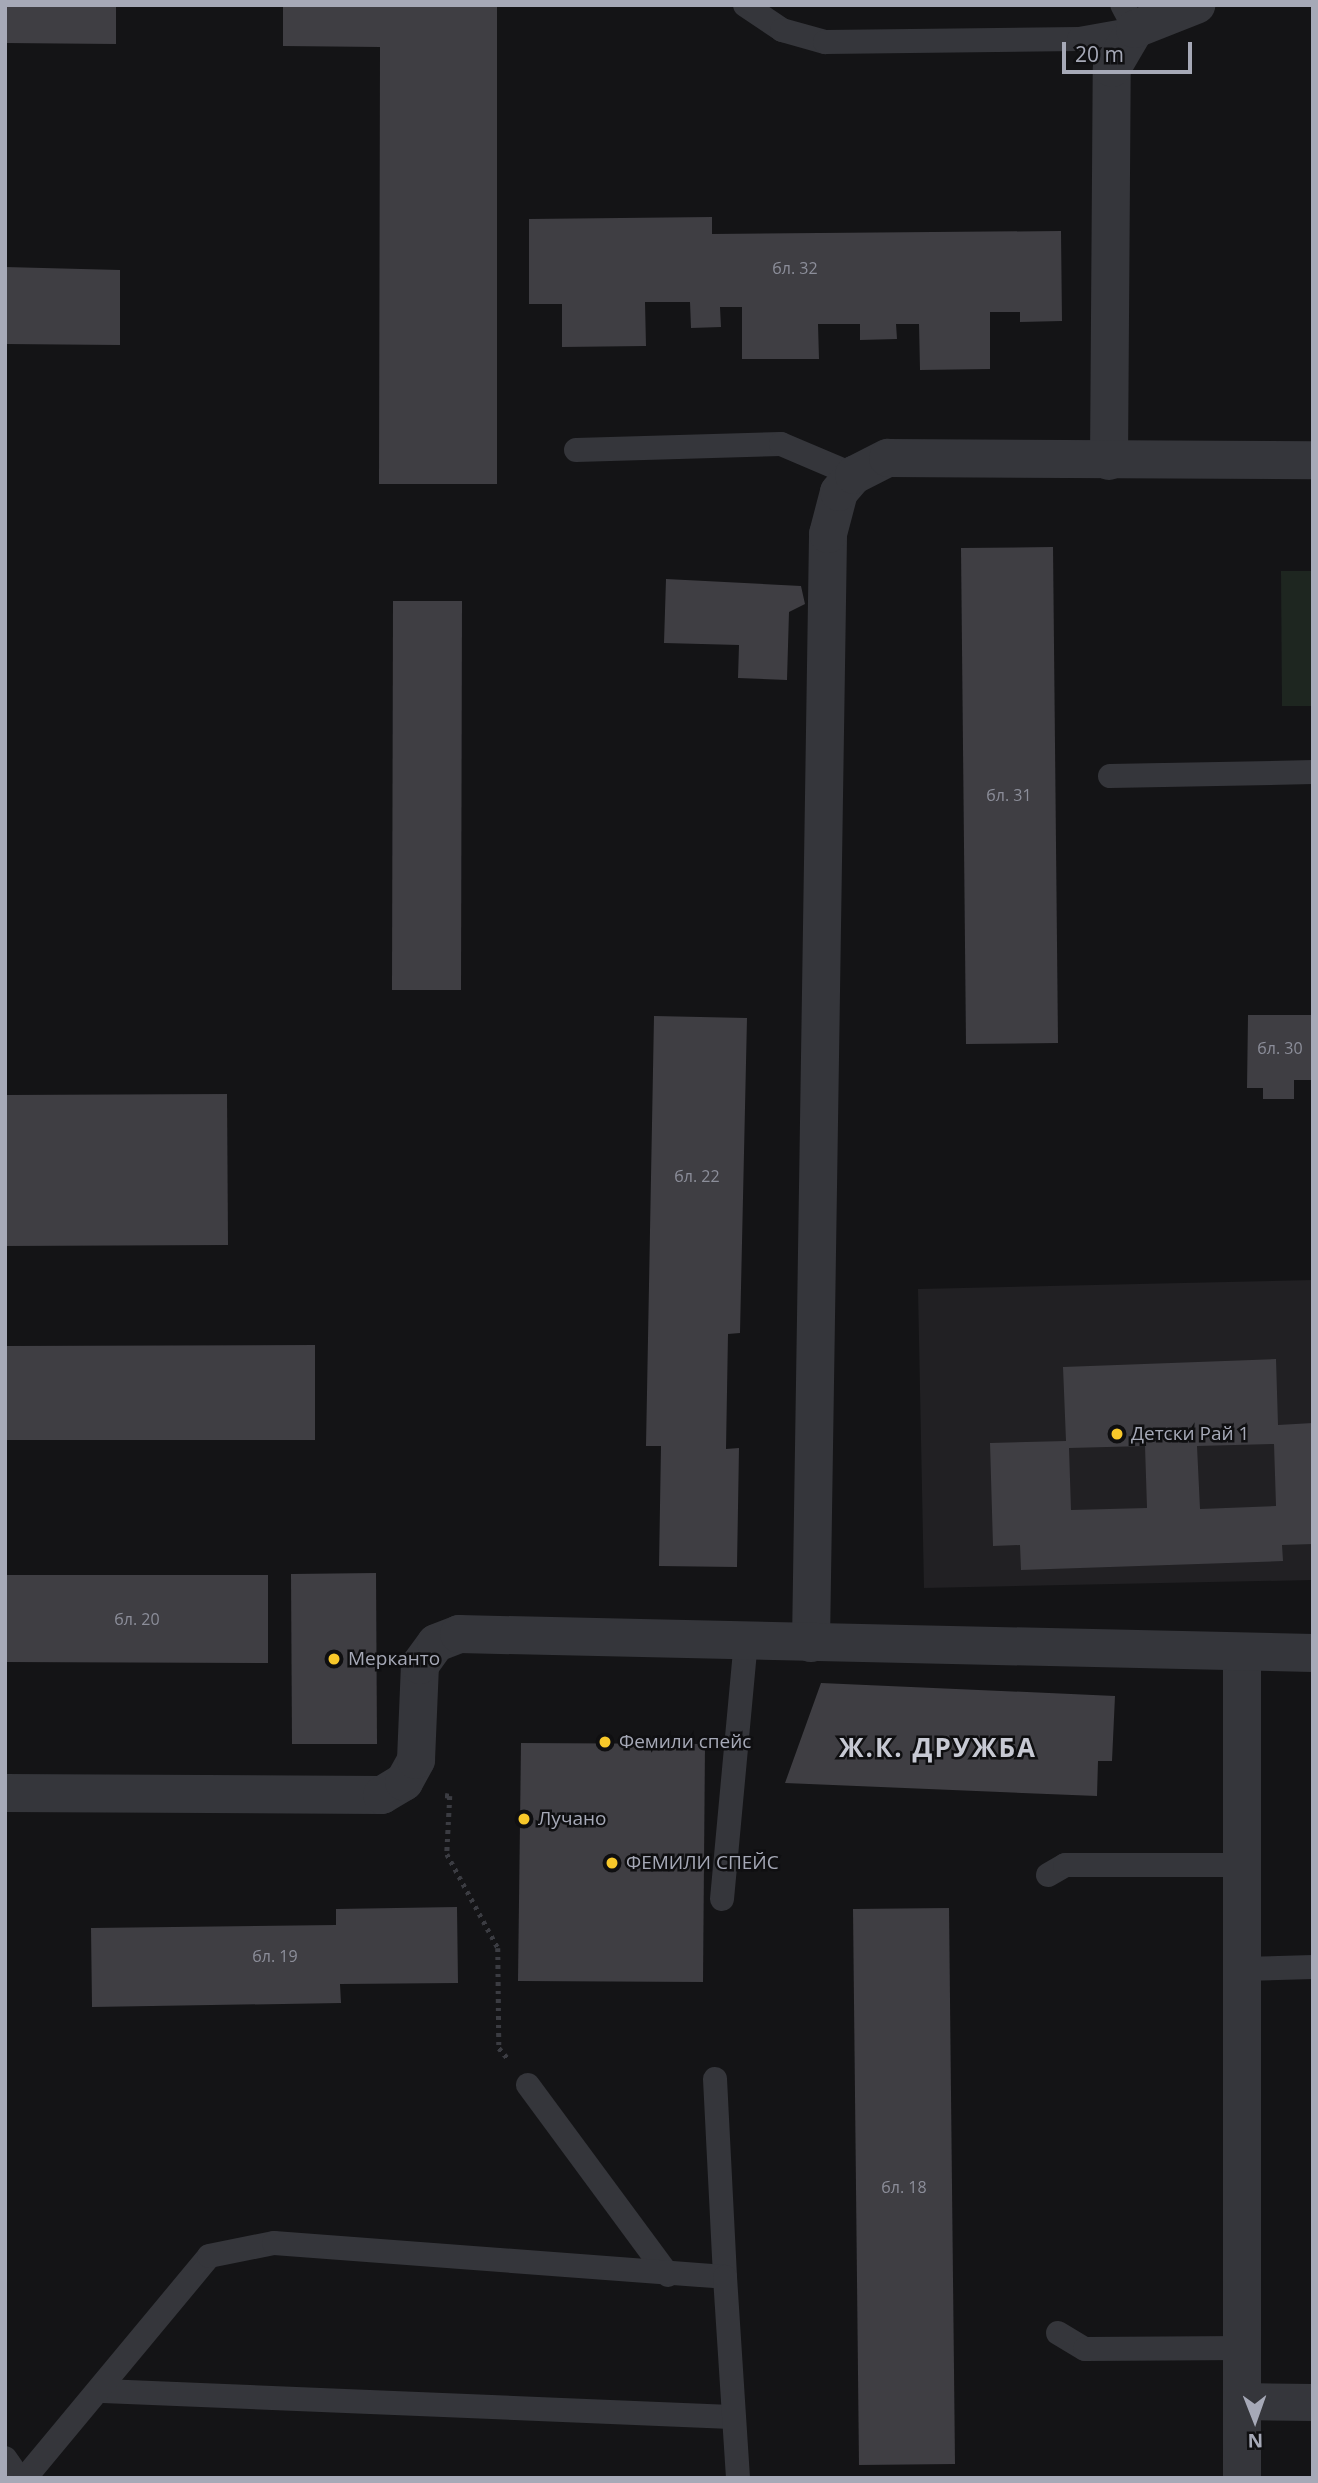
<!DOCTYPE html>
<html>
<head>
<meta charset="utf-8">
<style>
	body { margin:0 }
	#map { position:relative; width:1318px; height:2483px; overflow:hidden; background:#141416; font-family:"Open Sans",sans-serif }
	div>[style] { position:absolute }
	[style*='--x'] { left:calc(var(--x)*1px); top:calc(var(--y)*1px); width:calc(var(--w)*1px); rotate:calc(var(--a)*1deg) }
	.built>* { inset:0; background:#212023 }
	.green>* { inset:0; background:#1e2620 }
	.building>* { inset:0; background:#3f3e43 }
	.path>* { height:4.5px; margin-top:-2.25px; transform-origin:0; background:repeating-linear-gradient(90deg,#3b3c42 0 3.5px,transparent 0 8.5px) }
	.service>* { height:24px; margin:-12px; padding:0 12px; transform-origin:12px; border-radius:12px; background:#35363b }
	.pedestrian>* { height:37px; margin:-18.5px; padding:0 18.5px; transform-origin:18.5px; border-radius:18.5px; background:#35363b }
	.minor>* { height:38px; margin:-19px; padding:0 19px; transform-origin:19px; border-radius:19px; background:#35363b }
	.dots>* { width:19px; height:19px; translate:-50% -50%; box-sizing:border-box; border:4px solid #0f0f11; border-radius:50% }
	span { translate:-50% -50%; white-space:nowrap; text-align:center; line-height:1.15; -webkit-text-stroke:5px #0f0f11; paint-order:stroke }
	.number-label { font-size:16px; color:#8c8e9a }
	.number-label span { -webkit-text-stroke-width:0 }
	.poi-label { font-size:19px; color:#a6a9b7 }
	.left { translate:0 -50%; text-align:left }
	.district-label { font-size:26px; color:#c7c9d3; font-weight:700; letter-spacing:2px }
	.frame { position:absolute; inset:0; border:7px solid #a6a9b7; pointer-events:none }
	.north { position:absolute; left:1220px; top:2385px; width:70px; height:70px; -webkit-text-stroke:5px #0f0f11; paint-order:stroke; rotate:179deg; font-size:19px; font-weight:700; line-height:28px; text-align:center; color:#a6a9b7 }
	.north::after { content:''; display:block; margin:auto; width:24px; height:32px; background:#a6a9b7; clip-path:polygon(50% 0,100% 100%,50% 72%,0 100%) }
	.scale { position:absolute; left:1062px; top:42px; width:130px; height:32px; box-sizing:border-box; border:4px solid #a6a9b7; border-top:0; padding-left:9px; font-size:21px; line-height:24px; white-space:nowrap; color:#a6a9b7; -webkit-text-stroke:5px #0f0f11; paint-order:stroke }
</style>
</head>
<body>
<div id="map">
	<div class="built">
		<i style="clip-path:polygon(1313px 1280px,1313px 1580px,924px 1588px,918px 1289px)"></i>
	</div>
	<div class="green">
		<i style="clip-path:polygon(1281px 571px,1313px 571px,1313px 706px,1282px 706px)"></i>
	</div>
	<div class="building">
		<i style="clip-path:polygon(5px 5px,116px 5px,116px 44px,5px 43px)"></i>
		<i style="clip-path:polygon(283px 5px,497px 5px,497px 484px,379px 484px,380px 47px,283px 46px)"></i>
		<i style="clip-path:polygon(712px 217px,712px 234px,1061px 231px,1062px 321px,1020px 322px,1020px 312px,990px 312px,990px 369px,920px 370px,919px 324px,896px 324px,897px 339px,860px 340px,860px 324px,818px 324px,819px 359px,742px 359px,742px 307px,720px 307px,721px 327px,691px 328px,690px 302px,645px 302px,646px 346px,562px 347px,562px 304px,529px 304px,529px 219px)"></i>
		<i style="clip-path:polygon(5px 267px,120px 270px,120px 345px,5px 344px)"></i>
		<i style="clip-path:polygon(1053px 547px,1058px 1043px,966px 1044px,961px 548px)"></i>
		<i style="clip-path:polygon(666px 579px,801px 586px,805px 604px,789px 612px,787px 680px,738px 678px,739px 645px,664px 643px)"></i>
		<i style="clip-path:polygon(393px 601px,462px 601px,461px 990px,392px 990px)"></i>
		<i style="clip-path:polygon(1248px 1015px,1313px 1015px,1313px 1080px,1294px 1080px,1294px 1099px,1263px 1099px,1263px 1088px,1247px 1088px)"></i>
		<i style="clip-path:polygon(654px 1016px,747px 1018px,740px 1333px,728px 1334px,726px 1449px,739px 1448px,737px 1567px,659px 1566px,661px 1446px,646px 1446px)"></i>
		<i style="clip-path:polygon(227px 1094px,228px 1245px,5px 1246px,5px 1095px)"></i>
		<i style="clip-path:polygon(315px 1345px,315px 1440px,5px 1440px,5px 1346px)"></i>
		<i style="clip-path:polygon(evenodd,1276px 1359px,1278px 1425px,1313px 1423px,1313px 1544px,1282px 1545px,1283px 1561px,1021px 1570px,1020px 1545px,993px 1546px,990px 1443px,1066px 1441px,1063px 1367px,1276px 1359px,1274px 1444px,1276px 1506px,1200px 1509px,1197px 1446px,1274px 1444px,1276px 1359px,1145px 1446px,1147px 1508px,1071px 1510px,1069px 1448px,1145px 1446px)"></i>
		<i style="clip-path:polygon(376px 1573px,377px 1744px,292px 1744px,291px 1574px)"></i>
		<i style="clip-path:polygon(5px 1575px,268px 1575px,268px 1663px,5px 1662px)"></i>
		<i style="clip-path:polygon(821px 1683px,1115px 1696px,1112px 1761px,1098px 1761px,1097px 1796px,785px 1783px)"></i>
		<i style="clip-path:polygon(521px 1743px,705px 1744px,703px 1982px,518px 1981px)"></i>
		<i style="clip-path:polygon(457px 1907px,458px 1983px,340px 1984px,341px 2003px,92px 2007px,91px 1928px,336px 1925px,336px 1909px)"></i>
		<i style="clip-path:polygon(949px 1908px,955px 2464px,859px 2465px,853px 1909px)"></i>
	</div>
	<div class="path">
		<i style="--x:445;--y:1795;--w:5;--a:11"></i>
		<i style="--x:450;--y:1796;--w:58;--a:93"></i>
		<i style="--x:447;--y:1854;--w:107;--a:61.5"></i>
		<i style="--x:498;--y:1948;--w:100;--a:89.4"></i>
		<i style="--x:499;--y:2048;--w:16;--a:50"></i>
	</div>
	<div class="service">
		<i style="--x:745;--y:5;--w:45;--a:34"></i>
		<i style="--x:782;--y:30;--w:45;--a:15.6"></i>
		<i style="--x:825;--y:42;--w:254;--a:-0.7"></i>
		<i style="--x:1079;--y:39;--w:57;--a:-10.1"></i>
		<i style="--x:1135;--y:29;--w:27;--a:-118"></i>
		<i style="--x:576;--y:450;--w:205;--a:-1.7"></i>
		<i style="--x:781;--y:444;--w:79;--a:23"></i>
		<i style="--x:1110;--y:776;--w:203;--a:-1.1"></i>
		<i style="--x:1048;--y:1875;--w:20;--a:-30"></i>
		<i style="--x:1065;--y:1865;--w:177;--a:0"></i>
		<i style="--x:722;--y:1899;--w:258;--a:-84.7"></i>
		<i style="--x:1242;--y:1969;--w:71;--a:-1.6"></i>
		<i style="--x:715;--y:2079;--w:198;--a:87.1"></i>
		<i style="--x:528;--y:2085;--w:236;--a:53.6"></i>
		<i style="--x:1058;--y:2333;--w:31;--a:31"></i>
		<i style="--x:1085;--y:2349;--w:158;--a:-0.4"></i>
		<i style="--x:103;--y:2391;--w:629;--a:2.37"></i>
		<i style="--x:5;--y:2458;--w:24;--a:55"></i>
		<i style="--x:25;--y:2478;--w:288;--a:-50.3"></i>
		<i style="--x:209;--y:2256;--w:66;--a:-11.3"></i>
		<i style="--x:274;--y:2243;--w:452;--a:4.3"></i>
		<i style="--x:725;--y:2277;--w:201;--a:86.3"></i>
	</div>
	<div class="pedestrian">
		<i style="--x:1242;--y:2401;--w:71;--a:0.8"></i>
	</div>
	<div class="minor">
		<i style="--x:1109;--y:461;--w:393;--a:-89.6"></i>
		<i style="--x:1112;--y:68;--w:45;--a:-59.5"></i>
		<i style="--x:1135;--y:29;--w:66;--a:-21.5"></i>
		<i style="--x:811;--y:1643;--w:1109;--a:-89.12"></i>
		<i style="--x:828;--y:534;--w:43;--a:-75.3"></i>
		<i style="--x:839;--y:492;--w:23;--a:-49"></i>
		<i style="--x:854;--y:475;--w:38;--a:-27"></i>
		<i style="--x:888;--y:458;--w:425;--a:0.3"></i>
		<i style="--x:1242;--y:1652;--w:826;--a:90"></i>
		<i style="--x:5;--y:1793;--w:377;--a:0.3"></i>
		<i style="--x:382;--y:1795;--w:26;--a:-31"></i>
		<i style="--x:404;--y:1782;--w:25;--a:-61"></i>
		<i style="--x:416;--y:1760;--w:95;--a:-87.6"></i>
		<i style="--x:420;--y:1665;--w:27;--a:-54"></i>
		<i style="--x:436;--y:1643;--w:25;--a:-21"></i>
		<i style="--x:459;--y:1634;--w:854;--a:1.27"></i>
	</div>
	<div class="dots">
		<i style="left:1117px;top:1434px;background:#f8c82a"></i>
		<i style="left:334px;top:1659px;background:#f8c82a"></i>
		<i style="left:605px;top:1742px;background:#f8c82a"></i>
		<i style="left:524px;top:1819px;background:#f8c82a"></i>
		<i style="left:612px;top:1863px;background:#f8c82a"></i>
	</div>
	<div class="number-label">
		<span style="left:795px;top:268px">бл. 32</span>
		<span style="left:1009px;top:795px">бл. 31</span>
		<span style="left:1280px;top:1048px">бл. 30</span>
		<span style="left:697px;top:1176px">бл. 22</span>
		<span style="left:137px;top:1619px">бл. 20</span>
		<span style="left:275px;top:1956px">бл. 19</span>
		<span style="left:904px;top:2187px">бл. 18</span>
	</div>
	<div class="poi-label">
		<span class="left" style="left:1131px;top:1434px">Детски Рай 1</span>
		<span class="left" style="left:348px;top:1659px">Мерканто</span>
		<span class="left" style="left:619px;top:1742px">Фемили спейс</span>
		<span class="left" style="left:538px;top:1819px">Лучано</span>
		<span class="left" style="left:626px;top:1863px">ФЕМИЛИ СПЕЙС</span>
	</div>
	<div class="district-label">
		<span style="left:938px;top:1748px">Ж.К. ДРУЖБА</span>
	</div>
	<div class="frame"></div>
	<div class="north">N</div>
	<div class="scale">20 m</div>
</div>
</body>
</html>
